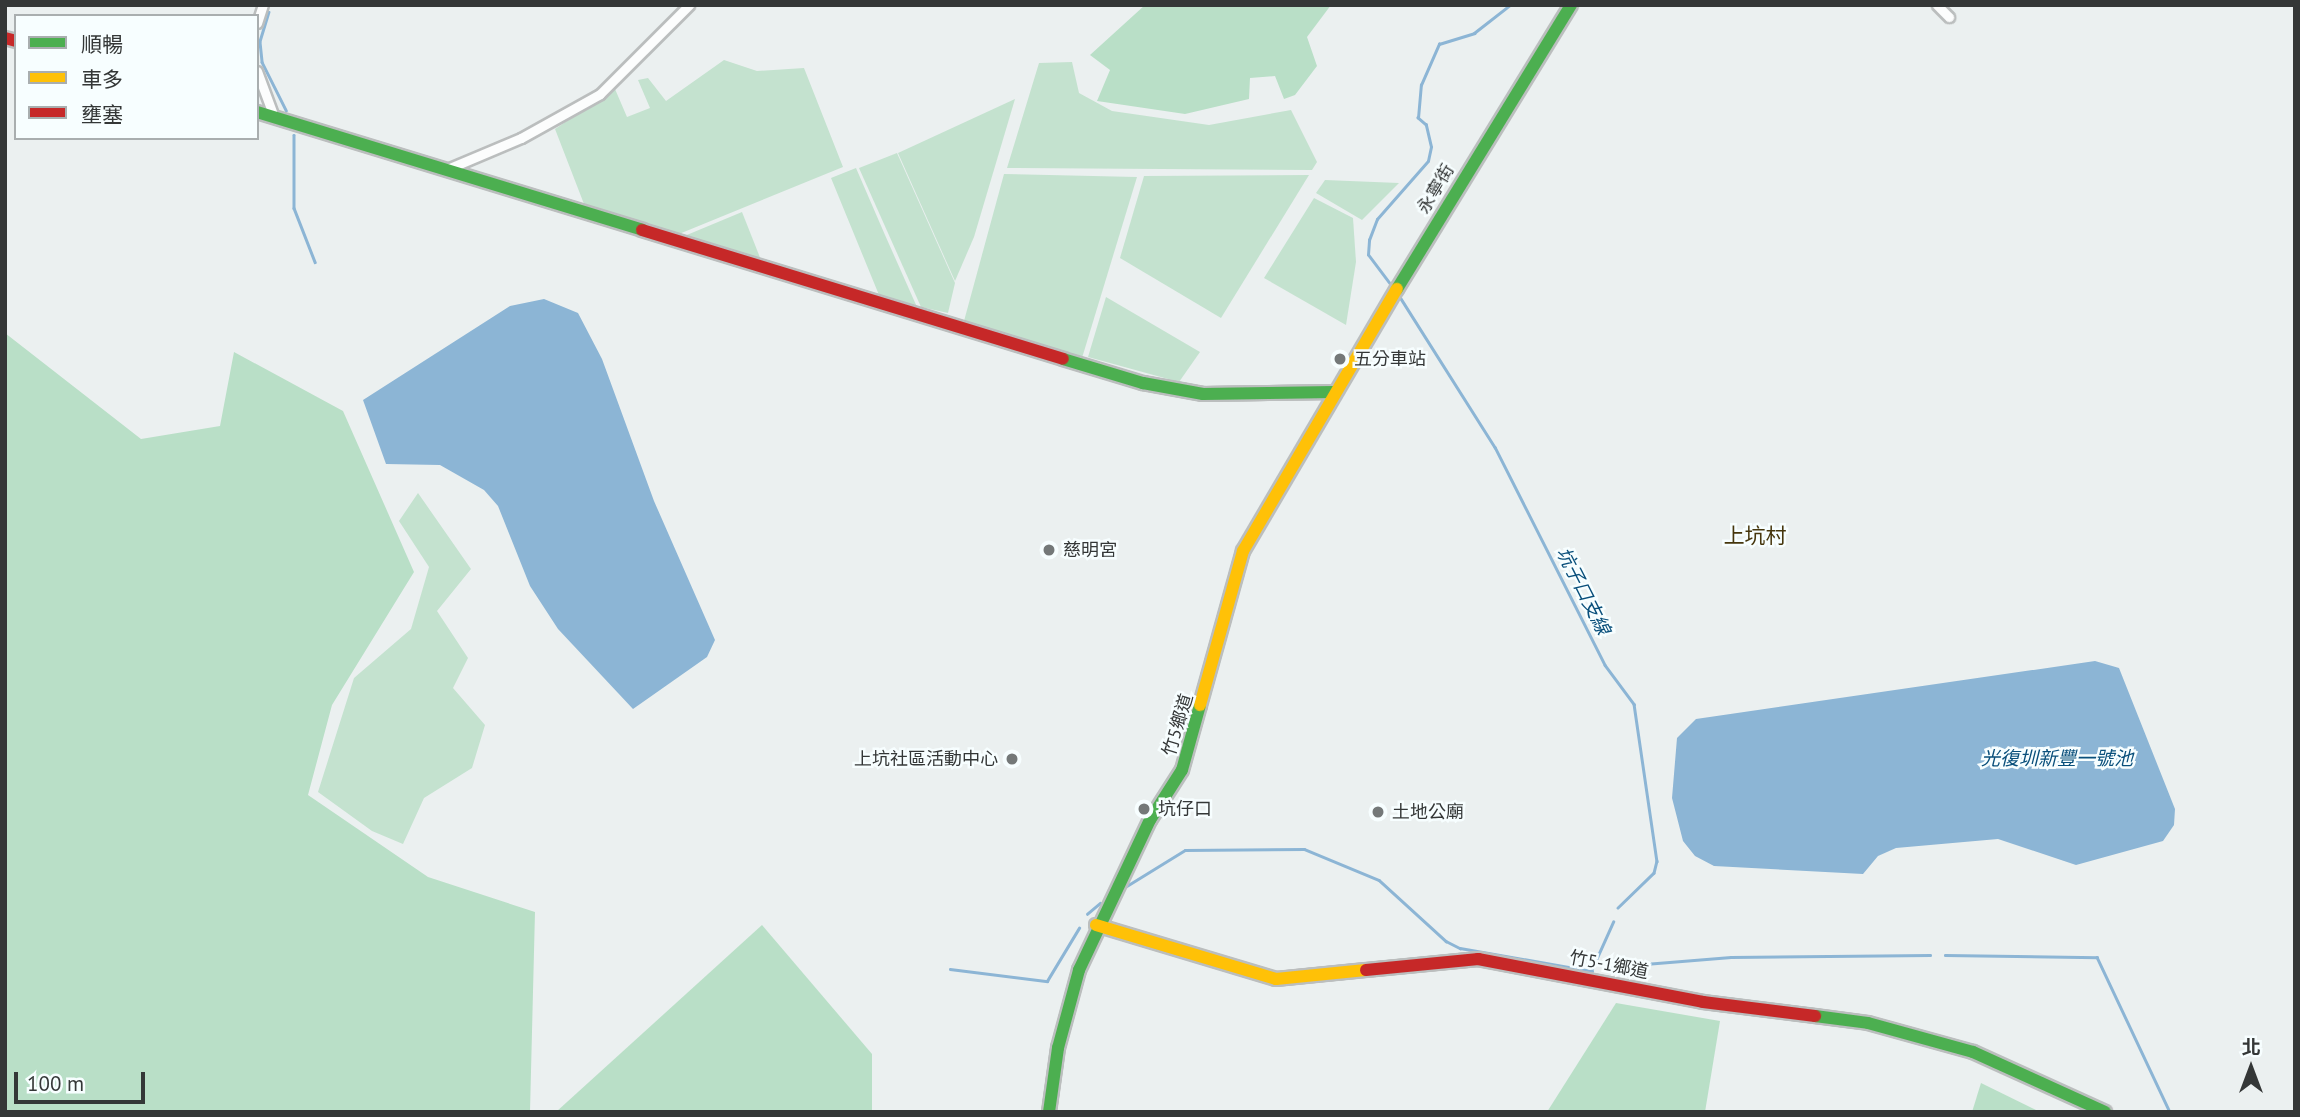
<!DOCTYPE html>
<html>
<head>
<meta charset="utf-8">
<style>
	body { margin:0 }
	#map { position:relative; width:2300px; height:1117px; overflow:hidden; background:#ebf0f0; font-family:"PT Sans","Noto Sans TC",sans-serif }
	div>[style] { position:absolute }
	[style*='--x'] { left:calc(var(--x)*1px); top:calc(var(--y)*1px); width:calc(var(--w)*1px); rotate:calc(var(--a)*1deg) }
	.green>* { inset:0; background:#c4e2cf }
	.forest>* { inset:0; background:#b9dfc7 }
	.water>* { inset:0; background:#8cb5d5 }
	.stream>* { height:2.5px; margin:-1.25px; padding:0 1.25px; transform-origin:1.25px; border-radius:1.25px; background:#8cb5d5 }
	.roads { filter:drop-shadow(2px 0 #bbbebe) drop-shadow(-2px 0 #bbbebe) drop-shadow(0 2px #bbbebe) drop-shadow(0 -2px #bbbebe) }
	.street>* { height:9px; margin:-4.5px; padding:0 4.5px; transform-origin:4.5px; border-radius:4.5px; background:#fcfdfd }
	.fast>* { height:12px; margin:-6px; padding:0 6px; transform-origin:6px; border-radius:6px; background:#4caf50 }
	.slow>* { height:12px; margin:-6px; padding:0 6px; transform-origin:6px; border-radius:6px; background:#ffc107 }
	.jam>* { height:12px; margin:-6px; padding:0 6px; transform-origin:6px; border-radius:6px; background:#c62828 }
	.dots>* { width:19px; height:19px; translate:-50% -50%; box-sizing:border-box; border:4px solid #f7feff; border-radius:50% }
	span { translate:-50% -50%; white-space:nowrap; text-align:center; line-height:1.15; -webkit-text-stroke:5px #f7feff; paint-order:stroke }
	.street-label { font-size:18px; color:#343737 }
	.poi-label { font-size:18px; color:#343737 }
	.left { translate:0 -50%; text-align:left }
	.right { translate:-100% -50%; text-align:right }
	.water-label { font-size:19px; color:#094f7b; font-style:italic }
	.quarter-label { font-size:21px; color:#46360d }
	.frame { position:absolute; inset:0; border:7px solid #343737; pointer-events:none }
	.legend { position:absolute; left:14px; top:14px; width:245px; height:126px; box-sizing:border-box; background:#f7feff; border:2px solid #a9aeaf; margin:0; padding:9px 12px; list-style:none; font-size:21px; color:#343737 }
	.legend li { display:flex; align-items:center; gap:14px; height:35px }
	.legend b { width:35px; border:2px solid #a9aeaf }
	.north { position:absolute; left:2216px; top:1033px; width:70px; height:70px; -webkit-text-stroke:5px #f7feff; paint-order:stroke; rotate:0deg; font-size:19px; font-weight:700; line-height:28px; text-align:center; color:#343737 }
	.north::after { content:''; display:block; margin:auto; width:24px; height:32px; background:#343737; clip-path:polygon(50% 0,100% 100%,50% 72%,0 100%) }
	.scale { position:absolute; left:14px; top:1072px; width:131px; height:32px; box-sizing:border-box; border:4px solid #343737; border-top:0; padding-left:9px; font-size:21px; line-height:24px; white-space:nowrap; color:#343737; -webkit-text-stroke:5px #f7feff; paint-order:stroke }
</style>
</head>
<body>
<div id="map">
	<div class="green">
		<i style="clip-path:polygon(724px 60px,757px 71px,804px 68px,843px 167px,679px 234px,584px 204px,555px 129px,615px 89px,627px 117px,650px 108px,638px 80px,648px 78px,666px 101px)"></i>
		<i style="clip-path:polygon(1072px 62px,1079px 93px,1112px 111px,1209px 125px,1291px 110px,1317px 162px,1312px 170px,1007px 168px,1039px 63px)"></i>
		<i style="clip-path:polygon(1015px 99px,974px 237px,955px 281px,898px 153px)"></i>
		<i style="clip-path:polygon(897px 153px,955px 283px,948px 313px,921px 307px,859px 168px)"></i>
		<i style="clip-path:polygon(856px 168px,885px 235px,917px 307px,879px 295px,831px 178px)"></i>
		<i style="clip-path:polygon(1004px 174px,1137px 177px,1082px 358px,964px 321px)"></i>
		<i style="clip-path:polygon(1309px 175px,1221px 318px,1120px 258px,1144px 176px)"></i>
		<i style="clip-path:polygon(1325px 180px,1399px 183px,1362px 220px,1316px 193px)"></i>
		<i style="clip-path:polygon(1314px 198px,1353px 218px,1356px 262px,1346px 325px,1264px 278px)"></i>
		<i style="clip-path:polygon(742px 212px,761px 260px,682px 237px)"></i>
		<i style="clip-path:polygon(1106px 297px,1200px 352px,1179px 382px,1088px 357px)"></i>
		<i style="clip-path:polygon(418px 493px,471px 569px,437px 611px,468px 658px,453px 688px,485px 725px,472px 768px,424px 798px,403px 844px,372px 831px,318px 792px,354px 678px,411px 629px,429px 567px,399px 521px)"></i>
	</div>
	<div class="forest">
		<i style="clip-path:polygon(1145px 5px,1331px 5px,1307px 37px,1317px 66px,1295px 95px,1284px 99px,1275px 76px,1250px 78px,1249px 99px,1185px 114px,1097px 101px,1110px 70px,1090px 55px)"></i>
		<i style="clip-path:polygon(5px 333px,141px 439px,220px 426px,234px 352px,343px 411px,414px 572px,332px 705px,308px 795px,428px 877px,535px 912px,530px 1112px,5px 1112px)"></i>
		<i style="clip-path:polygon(762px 925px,872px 1054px,872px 1112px,556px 1112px)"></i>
		<i style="clip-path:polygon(1616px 1003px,1720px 1021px,1705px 1112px,1547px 1112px)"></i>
		<i style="clip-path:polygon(1981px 1083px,2040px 1112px,1972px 1112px)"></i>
	</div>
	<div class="water">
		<i style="clip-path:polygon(544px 299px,578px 313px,602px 359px,654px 501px,715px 640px,707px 657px,633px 709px,558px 629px,530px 586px,498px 506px,484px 490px,440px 465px,386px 464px,363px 400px,510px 306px)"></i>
		<i style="clip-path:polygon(2095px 661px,2119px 668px,2175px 809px,2174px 825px,2163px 841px,2076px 865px,1998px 839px,1896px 848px,1878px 856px,1863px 874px,1714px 866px,1695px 856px,1683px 841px,1672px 798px,1677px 738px,1696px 719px)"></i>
	</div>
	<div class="stream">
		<i style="--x:269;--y:12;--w:31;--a:107"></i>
		<i style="--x:260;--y:42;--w:20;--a:84"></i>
		<i style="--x:262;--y:62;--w:54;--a:63.4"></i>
		<i style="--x:294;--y:135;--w:73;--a:90"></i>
		<i style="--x:294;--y:208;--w:58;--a:68.7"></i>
		<i style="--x:1390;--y:284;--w:36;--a:-127"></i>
		<i style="--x:1368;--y:255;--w:15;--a:-86"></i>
		<i style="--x:1369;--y:240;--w:22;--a:-69"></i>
		<i style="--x:1377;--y:219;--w:77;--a:-48.7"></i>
		<i style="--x:1428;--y:161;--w:14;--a:-78"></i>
		<i style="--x:1431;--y:147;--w:23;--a:-103"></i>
		<i style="--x:1426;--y:125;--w:11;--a:-139"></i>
		<i style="--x:1418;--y:118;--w:33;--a:-85"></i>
		<i style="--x:1421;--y:85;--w:45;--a:-66.3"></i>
		<i style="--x:1439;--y:44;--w:37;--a:-17"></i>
		<i style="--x:1474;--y:33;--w:46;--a:-37.9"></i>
		<i style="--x:1400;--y:297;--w:178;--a:57.7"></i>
		<i style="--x:1495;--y:447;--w:244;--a:63.2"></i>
		<i style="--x:1605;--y:665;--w:49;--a:53.4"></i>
		<i style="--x:1634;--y:704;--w:159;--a:81.7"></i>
		<i style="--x:1657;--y:861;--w:12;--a:104"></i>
		<i style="--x:1654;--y:873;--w:50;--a:135.8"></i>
		<i style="--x:1125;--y:887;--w:70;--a:-31.7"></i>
		<i style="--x:1185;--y:850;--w:119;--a:-0.5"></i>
		<i style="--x:1304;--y:849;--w:81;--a:22.5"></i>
		<i style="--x:1379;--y:880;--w:91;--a:42.3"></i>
		<i style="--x:1446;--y:941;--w:16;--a:27"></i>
		<i style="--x:1460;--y:948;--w:134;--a:9.9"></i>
		<i style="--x:1087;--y:914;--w:17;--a:-40"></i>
		<i style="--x:1945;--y:955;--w:152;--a:0.8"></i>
		<i style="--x:2097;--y:957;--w:171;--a:64.8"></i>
		<i style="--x:1608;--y:967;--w:123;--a:-4.6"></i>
		<i style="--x:1731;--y:957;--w:199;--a:-0.6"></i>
		<i style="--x:950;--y:969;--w:98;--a:7.1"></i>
		<i style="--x:1047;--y:981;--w:62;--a:-58.9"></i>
		<i style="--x:1591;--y:971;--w:54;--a:-65.8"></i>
	</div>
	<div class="roads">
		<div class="street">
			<i style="--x:1937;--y:5;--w:17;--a:45"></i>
			<i style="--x:257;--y:23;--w:19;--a:-72"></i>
			<i style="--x:257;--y:71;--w:49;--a:69.7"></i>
			<i style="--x:445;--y:170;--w:82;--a:-22.8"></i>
			<i style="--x:521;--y:138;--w:90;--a:-29.1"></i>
			<i style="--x:600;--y:94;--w:126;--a:-45"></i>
		</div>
		<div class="fast">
			<i style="--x:257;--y:112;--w:403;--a:17"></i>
			<i style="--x:1397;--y:289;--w:333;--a:-58.5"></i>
			<i style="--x:1063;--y:359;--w:84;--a:16.7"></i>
			<i style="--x:1143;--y:383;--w:61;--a:10.4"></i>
			<i style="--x:1203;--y:394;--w:131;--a:-0.9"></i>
			<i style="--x:1815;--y:1016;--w:53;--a:7.5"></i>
			<i style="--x:1868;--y:1023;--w:109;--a:15.4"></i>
			<i style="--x:1973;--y:1052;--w:145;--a:24.4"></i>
			<i style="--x:1049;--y:1112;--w:65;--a:-82"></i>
			<i style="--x:1058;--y:1048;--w:81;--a:-74.9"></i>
			<i style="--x:1079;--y:970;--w:166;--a:-64.7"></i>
			<i style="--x:1150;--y:820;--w:59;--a:-57.4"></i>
			<i style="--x:1182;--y:770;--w:67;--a:-74.5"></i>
		</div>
		<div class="slow">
			<i style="--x:1200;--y:705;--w:160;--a:-74.4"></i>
			<i style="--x:1243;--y:551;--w:304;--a:-59.6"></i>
			<i style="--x:1096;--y:925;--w:188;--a:16.7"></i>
			<i style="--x:1276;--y:979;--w:90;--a:-5.7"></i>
		</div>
		<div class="jam">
			<i style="--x:5;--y:38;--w:11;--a:15"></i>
			<i style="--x:642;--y:230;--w:440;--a:17"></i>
			<i style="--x:1366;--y:970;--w:113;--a:-5.6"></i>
			<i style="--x:1478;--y:959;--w:229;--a:10.8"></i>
			<i style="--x:1703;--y:1002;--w:113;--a:7.1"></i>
		</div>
	</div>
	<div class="dots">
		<i style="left:1340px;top:359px;background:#747878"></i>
		<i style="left:1049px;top:550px;background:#747878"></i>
		<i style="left:1012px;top:759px;background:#747878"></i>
		<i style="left:1144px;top:809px;background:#747878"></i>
		<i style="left:1378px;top:812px;background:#747878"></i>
	</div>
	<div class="street-label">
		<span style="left:1436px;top:189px;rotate:-59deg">永寧街</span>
		<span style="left:1178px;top:725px;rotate:-73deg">竹5鄉道</span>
		<span style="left:1609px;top:965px;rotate:11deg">竹5-1鄉道</span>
	</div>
	<div class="poi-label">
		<span class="left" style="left:1354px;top:359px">五分車站</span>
		<span class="left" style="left:1063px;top:550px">慈明宮</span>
		<span class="right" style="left:998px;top:759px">上坑社區活動中心</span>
		<span class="left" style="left:1158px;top:809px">坑仔口</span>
		<span class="left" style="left:1392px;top:812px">土地公廟</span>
	</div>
	<div class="water-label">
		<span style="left:1583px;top:591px;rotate:63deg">坑子口支線</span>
		<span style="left:2057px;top:759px">光復圳新豐一號池</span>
	</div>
	<div class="quarter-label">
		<span style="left:1755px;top:536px">上坑村</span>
	</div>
	<div class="frame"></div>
	<ul class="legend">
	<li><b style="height:9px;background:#4caf50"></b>順暢</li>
	<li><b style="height:9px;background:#ffc107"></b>車多</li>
	<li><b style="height:9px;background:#c62828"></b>壅塞</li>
	</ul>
	<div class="north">北</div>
	<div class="scale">100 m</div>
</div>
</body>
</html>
